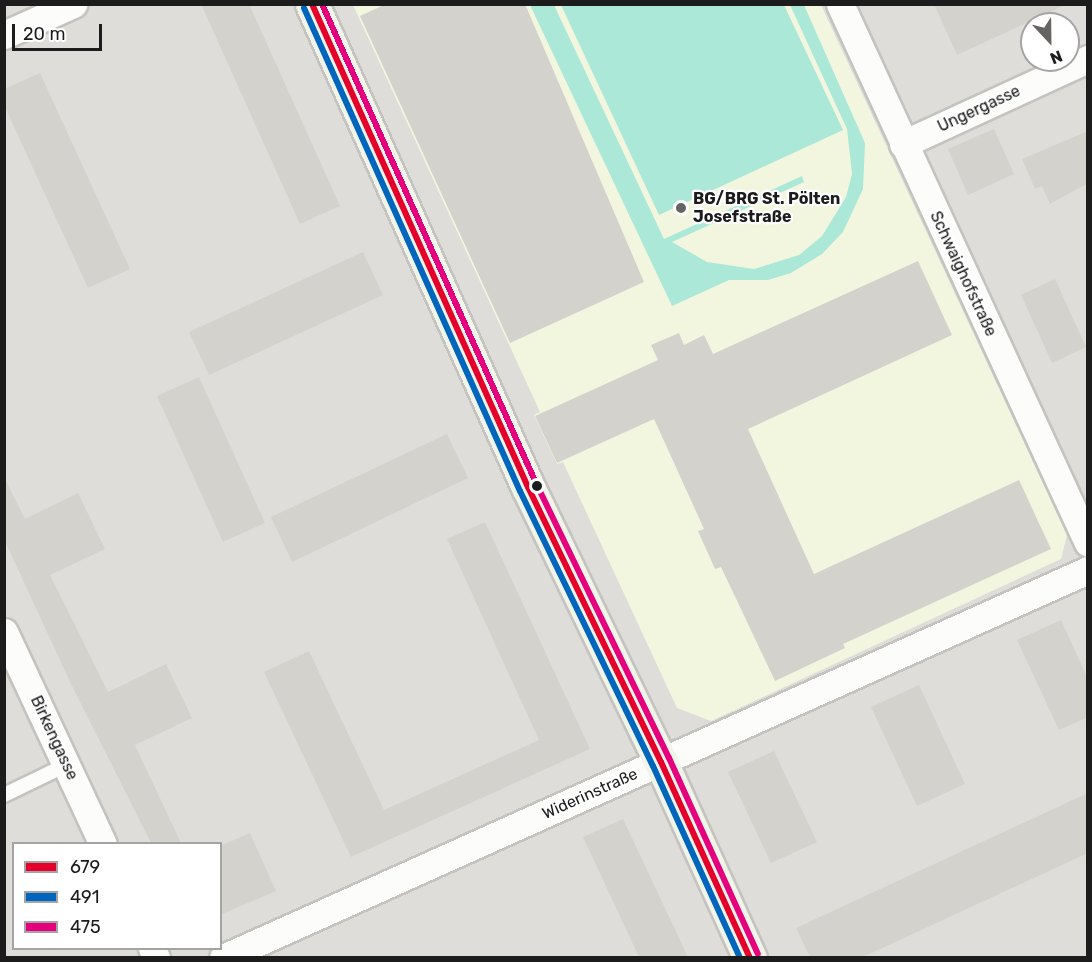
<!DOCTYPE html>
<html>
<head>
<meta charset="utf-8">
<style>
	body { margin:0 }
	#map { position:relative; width:1092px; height:962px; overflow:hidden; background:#ecebe4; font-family:Rubik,sans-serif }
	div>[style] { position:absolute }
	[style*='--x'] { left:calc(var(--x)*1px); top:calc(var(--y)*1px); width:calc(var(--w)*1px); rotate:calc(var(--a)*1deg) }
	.residential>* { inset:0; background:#dfddda }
	.education>* { inset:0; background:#f3f6de }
	.pitch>* { inset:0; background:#ace8d8 }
	.parking>* { inset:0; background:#deddda }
	.building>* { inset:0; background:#d4d2cd }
	.roads { filter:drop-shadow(2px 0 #c4c3c0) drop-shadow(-2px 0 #c4c3c0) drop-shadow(0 2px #c4c3c0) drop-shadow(0 -2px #c4c3c0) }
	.lane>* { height:14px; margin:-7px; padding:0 7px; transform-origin:7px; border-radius:7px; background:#fcfcfb }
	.street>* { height:27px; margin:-13.5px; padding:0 13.5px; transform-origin:13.5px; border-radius:13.5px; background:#fcfcfb }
	.secondary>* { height:33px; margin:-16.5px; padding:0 16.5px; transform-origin:16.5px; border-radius:16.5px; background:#f1f4e8 }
	.bus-1>* { height:6px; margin:-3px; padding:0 3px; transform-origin:3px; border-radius:3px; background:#e4002b }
	.bus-2>* { height:6px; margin:-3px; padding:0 3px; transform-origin:3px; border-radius:3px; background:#0065bd }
	.bus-3>* { height:6px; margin:-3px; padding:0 3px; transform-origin:3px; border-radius:3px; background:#e5007d }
	.dots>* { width:16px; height:16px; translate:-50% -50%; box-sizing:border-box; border:3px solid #fff; border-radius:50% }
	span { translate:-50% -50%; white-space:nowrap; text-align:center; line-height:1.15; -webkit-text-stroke:4.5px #fff; paint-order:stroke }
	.street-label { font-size:16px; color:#1c1c1c }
	.poi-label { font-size:16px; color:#1c1c1c; font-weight:700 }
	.left { translate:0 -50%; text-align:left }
	.frame { position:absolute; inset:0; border:6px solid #1c1c1c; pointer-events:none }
	.legend { position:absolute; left:12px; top:842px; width:210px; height:108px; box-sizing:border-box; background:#fff; border:2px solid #a4a4a4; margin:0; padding:8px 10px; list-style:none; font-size:18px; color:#1c1c1c }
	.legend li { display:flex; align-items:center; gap:12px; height:30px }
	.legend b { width:30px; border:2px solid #a4a4a4 }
	.north { position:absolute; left:1020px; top:12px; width:60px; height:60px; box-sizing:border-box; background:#fff; border:2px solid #a4a4a4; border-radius:50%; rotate:158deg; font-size:16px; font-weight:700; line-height:24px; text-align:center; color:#1c1c1c }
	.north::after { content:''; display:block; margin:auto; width:21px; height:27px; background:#656462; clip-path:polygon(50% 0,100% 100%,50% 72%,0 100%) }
	.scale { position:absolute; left:12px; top:24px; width:90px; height:27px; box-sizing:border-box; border:3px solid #1c1c1c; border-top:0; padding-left:8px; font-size:18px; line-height:21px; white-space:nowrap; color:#1c1c1c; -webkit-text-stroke:4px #fff; paint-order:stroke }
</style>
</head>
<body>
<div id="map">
	<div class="residential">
		<i style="clip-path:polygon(evenodd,5px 5px,1087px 5px,1087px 957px,5px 957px,5px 5px,1032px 24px,1068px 24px,1068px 60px,1032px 60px,1032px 24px,5px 5px,14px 844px,220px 844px,220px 948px,14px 948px,14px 844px)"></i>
	</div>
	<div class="education">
		<i style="clip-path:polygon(353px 5px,821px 5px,1067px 535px,1061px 559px,711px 721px,677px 708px,563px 462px,557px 464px,534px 415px,540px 412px)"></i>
	</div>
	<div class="pitch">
		<i style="clip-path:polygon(530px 5px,554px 5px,664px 239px,802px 176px,804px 182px,672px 242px,707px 262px,754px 269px,799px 255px,822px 236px,846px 197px,852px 174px,847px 129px,790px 5px,804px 5px,865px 143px,863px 189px,843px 232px,822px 254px,791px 273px,768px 280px,729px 280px,672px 306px)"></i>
		<i style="clip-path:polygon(561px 5px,784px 5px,843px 130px,659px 215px)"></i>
	</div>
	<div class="parking">
		<i style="clip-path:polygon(420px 325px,447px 382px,281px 460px,255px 403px)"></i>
		<i style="clip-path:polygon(56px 782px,83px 843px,14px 844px,13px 884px,5px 888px,5px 805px)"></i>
	</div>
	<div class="building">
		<i style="clip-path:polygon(201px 4px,249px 4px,340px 206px,300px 224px)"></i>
		<i style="clip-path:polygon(386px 4px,525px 4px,644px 282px,510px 343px,360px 16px)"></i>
		<i style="clip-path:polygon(934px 4px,1067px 4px,957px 55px)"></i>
		<i style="clip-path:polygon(40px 73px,130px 269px,88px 288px,4px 105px,4px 89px)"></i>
		<i style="clip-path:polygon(994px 129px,1014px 174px,968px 195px,948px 149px)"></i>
		<i style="clip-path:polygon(1088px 131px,1088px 183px,1050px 204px,1042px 186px,1035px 189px,1022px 159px)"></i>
		<i style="clip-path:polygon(363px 252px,383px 295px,209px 375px,189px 332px)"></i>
		<i style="clip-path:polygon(918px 261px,952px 335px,748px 429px,814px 574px,1019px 480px,1051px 549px,843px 644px,845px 648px,775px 681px,721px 567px,715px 569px,698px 531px,704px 529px,654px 419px,557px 463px,535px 416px,658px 360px,651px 345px,679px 333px,684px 345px,704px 335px,713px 354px)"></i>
		<i style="clip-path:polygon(1055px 279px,1086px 347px,1052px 363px,1021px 295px)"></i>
		<i style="clip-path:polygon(199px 377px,265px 523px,223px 542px,157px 396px)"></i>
		<i style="clip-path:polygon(447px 434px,468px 478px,292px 562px,271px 517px)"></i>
		<i style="clip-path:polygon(4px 477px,25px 519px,78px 493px,105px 549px,50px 575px,108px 692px,166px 664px,192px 718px,135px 745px,181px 843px,151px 843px,72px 686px,4px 539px)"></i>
		<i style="clip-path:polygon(485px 522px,590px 749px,351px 857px,264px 672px,309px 651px,384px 810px,539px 740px,447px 539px)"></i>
		<i style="clip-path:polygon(1061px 620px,1088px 679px,1088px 717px,1059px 730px,1017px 640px)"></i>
		<i style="clip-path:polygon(919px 685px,965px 784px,917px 806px,871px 707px)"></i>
		<i style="clip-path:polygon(774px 751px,817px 842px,771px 863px,728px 772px)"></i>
		<i style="clip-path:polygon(1088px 793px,1088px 853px,863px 957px,810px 957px,796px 928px)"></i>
		<i style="clip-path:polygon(623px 819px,688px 957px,639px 957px,583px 837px)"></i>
		<i style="clip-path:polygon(250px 833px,276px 891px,220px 915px,220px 846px)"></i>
	</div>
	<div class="roads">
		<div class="lane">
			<i style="--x:4;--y:795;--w:69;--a:-25.8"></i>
		</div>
		<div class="street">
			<i style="--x:840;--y:4;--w:593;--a:65.29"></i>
			<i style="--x:4;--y:35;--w:76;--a:-24.2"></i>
			<i style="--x:903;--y:144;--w:204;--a:-24.7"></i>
			<i style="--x:4;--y:632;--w:234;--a:65"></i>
			<i style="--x:152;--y:948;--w:11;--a:68"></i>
			<i style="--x:223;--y:958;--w:948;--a:-24.16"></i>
		</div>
		<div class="secondary">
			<i style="--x:312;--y:4;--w:529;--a:65.91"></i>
			<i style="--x:528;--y:487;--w:305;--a:64.2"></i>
			<i style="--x:661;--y:762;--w:215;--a:65.6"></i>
		</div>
	</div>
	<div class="bus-1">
		<i style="--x:312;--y:4;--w:529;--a:65.91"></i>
		<i style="--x:528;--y:487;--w:305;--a:64.2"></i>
		<i style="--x:661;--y:762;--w:215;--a:65.6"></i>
	</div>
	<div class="bus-2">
		<i style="--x:304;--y:8;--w:529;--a:65.91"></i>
		<i style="--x:520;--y:491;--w:305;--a:64.2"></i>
		<i style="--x:653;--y:766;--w:211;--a:65.6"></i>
	</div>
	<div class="bus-3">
		<i style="--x:322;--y:4;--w:525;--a:65.93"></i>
		<i style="--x:536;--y:483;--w:305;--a:64.2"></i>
		<i style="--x:669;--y:758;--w:215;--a:65.6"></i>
	</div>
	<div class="dots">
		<i style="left:681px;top:208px;background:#656462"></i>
		<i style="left:537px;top:486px;background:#1c1c1c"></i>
	</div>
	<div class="street-label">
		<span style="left:979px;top:109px;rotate:-25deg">Ungergasse</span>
		<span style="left:963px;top:274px;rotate:65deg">Schwaighofstraße</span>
		<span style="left:54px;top:738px;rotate:65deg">Birkengasse</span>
		<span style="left:590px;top:794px;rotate:-24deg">Widerinstraße</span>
	</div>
	<div class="poi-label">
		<span class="left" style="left:693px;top:208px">BG/BRG St. Pölten<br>Josefstraße</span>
	</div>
	<div class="frame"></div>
	<ul class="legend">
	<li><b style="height:8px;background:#e4002b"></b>679</li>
	<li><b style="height:8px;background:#0065bd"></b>491</li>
	<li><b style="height:8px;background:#e5007d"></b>475</li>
	</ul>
	<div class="north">N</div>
	<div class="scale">20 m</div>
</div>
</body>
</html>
